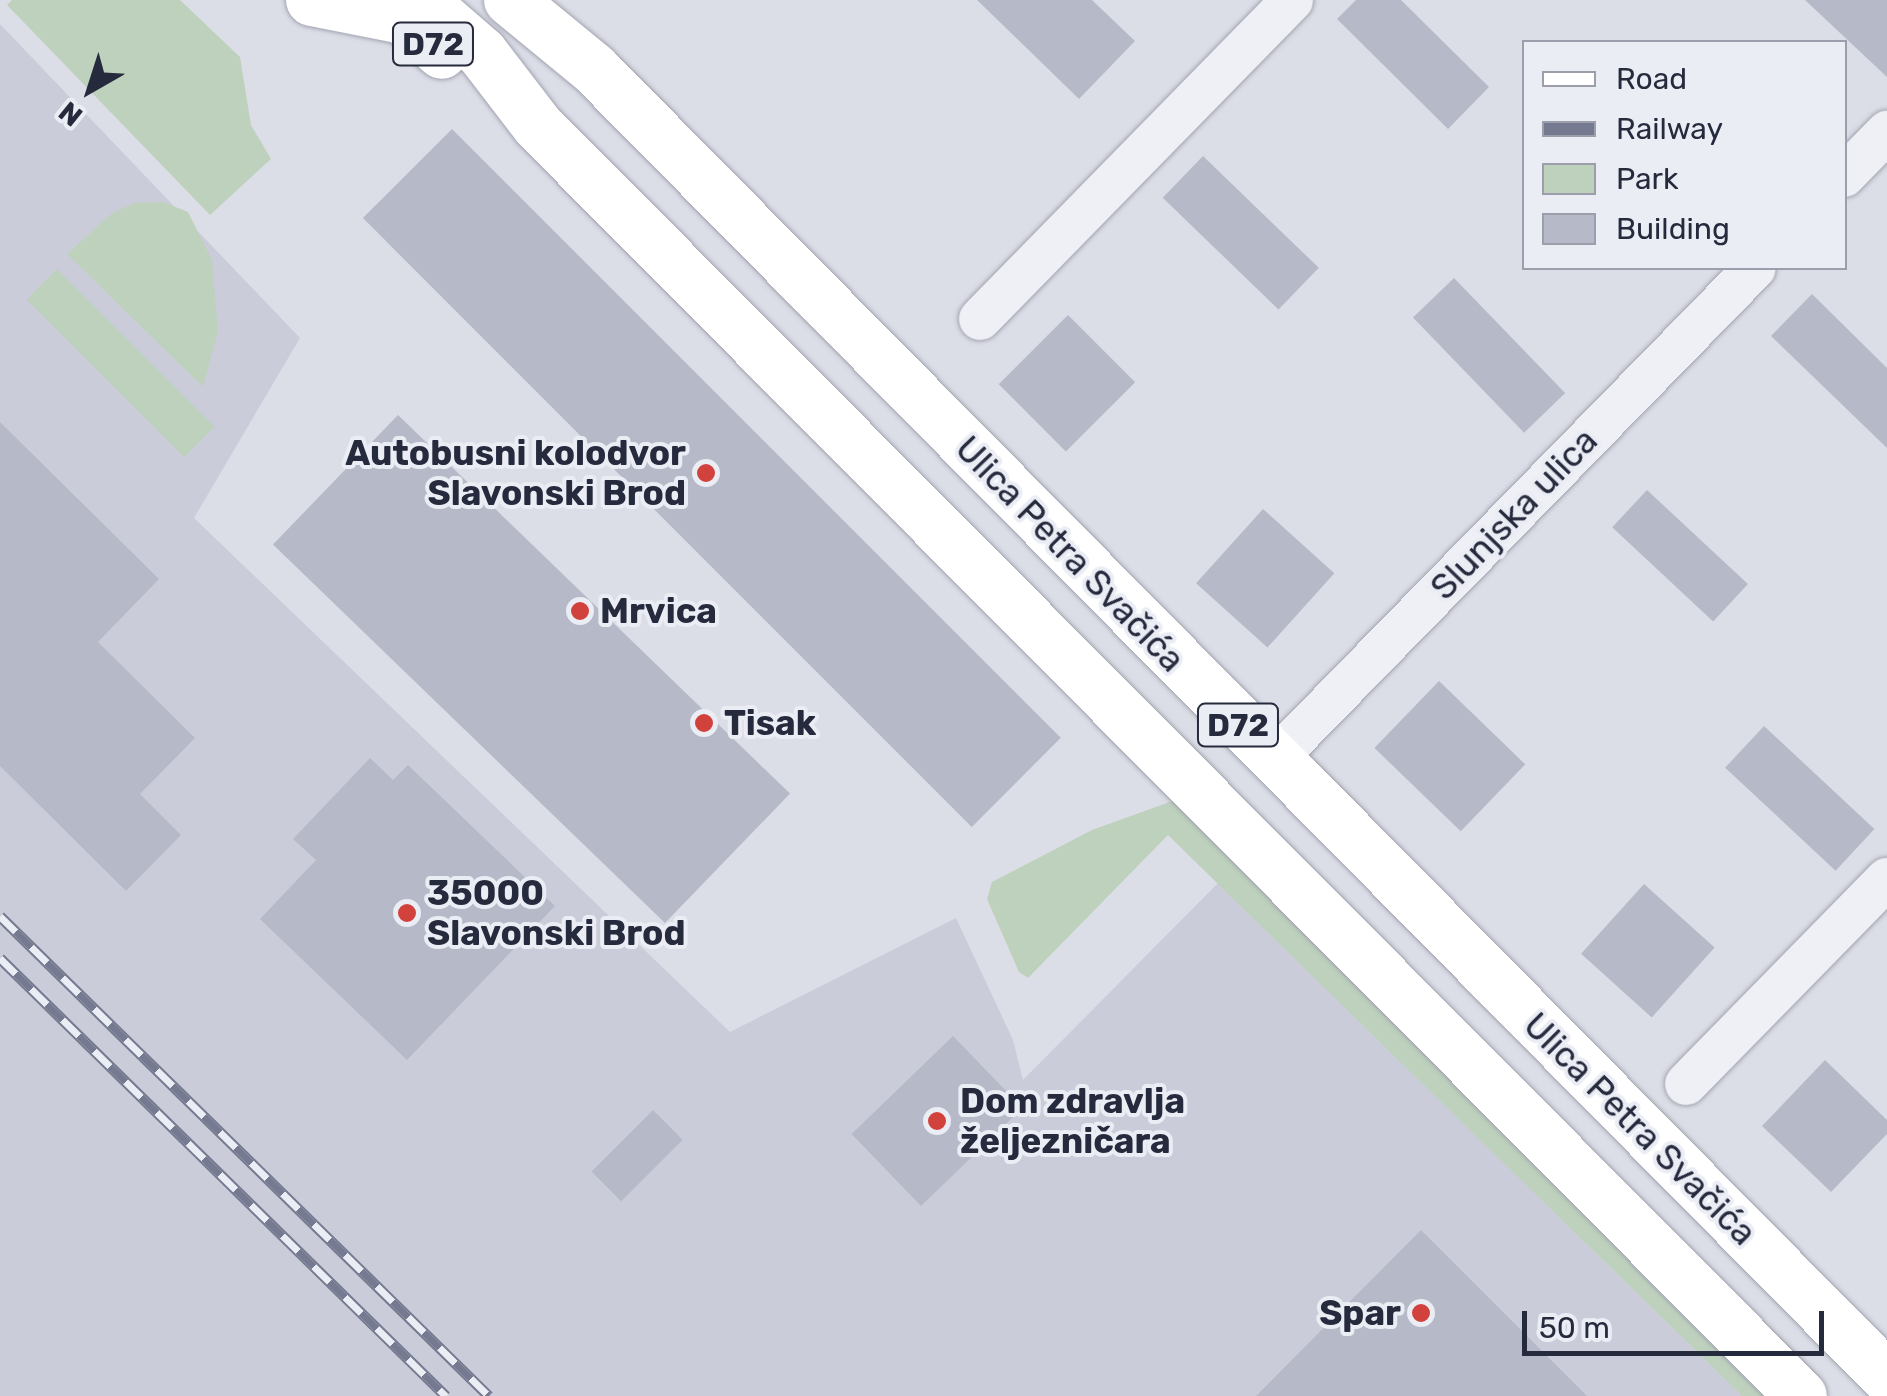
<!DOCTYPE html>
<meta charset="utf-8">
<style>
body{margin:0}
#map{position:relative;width:1887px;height:1396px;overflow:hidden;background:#dcdee7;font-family:Rubik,sans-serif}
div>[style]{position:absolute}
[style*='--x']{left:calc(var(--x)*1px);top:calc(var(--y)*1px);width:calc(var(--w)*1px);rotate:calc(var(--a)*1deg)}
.built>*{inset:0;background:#cacdd9}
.green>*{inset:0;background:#bed1bd;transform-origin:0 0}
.building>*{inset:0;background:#b6b9c7;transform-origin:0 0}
.roads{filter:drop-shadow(0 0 2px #a2a4b1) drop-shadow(0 0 2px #a2a4b1)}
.minor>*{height:42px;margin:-21px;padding:0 21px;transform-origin:21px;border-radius:21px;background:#eff0f5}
.major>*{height:52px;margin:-26px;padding:0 26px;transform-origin:26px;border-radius:26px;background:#fff}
.rail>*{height:11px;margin-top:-5.5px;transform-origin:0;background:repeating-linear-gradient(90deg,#ebedf5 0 22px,#757a91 0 44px);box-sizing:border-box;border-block:2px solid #757a91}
.dots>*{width:28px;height:28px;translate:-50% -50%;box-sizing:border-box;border:5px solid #ebedf5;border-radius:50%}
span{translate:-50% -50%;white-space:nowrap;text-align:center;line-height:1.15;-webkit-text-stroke:8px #ebedf5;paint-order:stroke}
.shield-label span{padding:2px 8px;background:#ebedf5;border:2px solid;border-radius:8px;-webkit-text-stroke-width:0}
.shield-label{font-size:32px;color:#262a3d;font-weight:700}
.poi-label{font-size:35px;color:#262a3d;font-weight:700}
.right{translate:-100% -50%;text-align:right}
.left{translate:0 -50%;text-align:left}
.street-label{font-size:35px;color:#262a3d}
.legend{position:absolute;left:1522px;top:40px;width:325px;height:230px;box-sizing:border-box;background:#ebedf5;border:2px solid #9c9fab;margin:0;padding:12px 18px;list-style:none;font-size:30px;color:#262a3d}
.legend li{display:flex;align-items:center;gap:20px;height:50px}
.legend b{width:50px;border:2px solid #9c9fab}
.north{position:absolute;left:40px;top:40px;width:100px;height:100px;-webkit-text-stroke:8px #ebedf5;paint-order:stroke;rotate:219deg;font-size:28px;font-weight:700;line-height:40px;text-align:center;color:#262a3d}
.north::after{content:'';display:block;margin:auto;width:35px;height:45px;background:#262a3d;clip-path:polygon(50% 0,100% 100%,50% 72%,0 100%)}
.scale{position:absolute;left:1522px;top:1311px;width:302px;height:45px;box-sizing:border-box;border:5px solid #262a3d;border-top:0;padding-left:12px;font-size:30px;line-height:35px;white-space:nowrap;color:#262a3d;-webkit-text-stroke:8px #ebedf5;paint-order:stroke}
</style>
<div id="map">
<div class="built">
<i style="clip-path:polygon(0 24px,300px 338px,194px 518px,730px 1032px,956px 918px,1013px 1040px,1023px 1080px,1218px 883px,1742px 1396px,0 1396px)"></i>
</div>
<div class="green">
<i style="clip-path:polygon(12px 0,180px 0,240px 57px,251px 125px,271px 159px,210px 215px,7px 5px)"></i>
<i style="clip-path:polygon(163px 202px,188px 212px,212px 260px,218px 332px,203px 387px,67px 254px,111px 214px,134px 203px)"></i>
<i style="left:57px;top:269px;width:223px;height:43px;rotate:45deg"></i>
<i style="clip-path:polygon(1178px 799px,1766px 1396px,1742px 1396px,1168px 835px,1028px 978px,1019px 972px,987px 899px,992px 882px,1092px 830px)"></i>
</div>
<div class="building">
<i style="clip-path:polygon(977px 0,1092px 0,1135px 41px,1079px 99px)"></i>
<i style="clip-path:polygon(1356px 0,1401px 0,1489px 87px,1448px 129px,1337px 19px)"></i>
<i style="clip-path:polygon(1805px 0,1887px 0,1887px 77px)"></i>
<i style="left:452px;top:129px;width:861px;height:126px;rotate:45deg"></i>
<i style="left:1203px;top:156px;width:161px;height:58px;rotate:44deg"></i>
<i style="left:1454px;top:278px;width:160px;height:57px;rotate:46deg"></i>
<i style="clip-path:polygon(1812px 294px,1887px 368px,1887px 448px,1771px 336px)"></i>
<i style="left:1068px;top:315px;width:95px;height:98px;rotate:45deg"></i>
<i style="left:398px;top:415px;width:545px;height:180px;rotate:44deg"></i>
<i style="clip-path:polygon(0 422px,159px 579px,98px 642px,195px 738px,140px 794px,181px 835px,126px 891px,0 766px)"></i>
<i style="left:1647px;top:490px;width:138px;height:51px;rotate:43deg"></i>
<i style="left:1263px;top:509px;width:96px;height:100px;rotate:42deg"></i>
<i style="left:1439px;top:681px;width:120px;height:93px;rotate:44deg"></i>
<i style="left:1764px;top:726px;width:151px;height:57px;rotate:43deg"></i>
<i style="clip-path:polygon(370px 758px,393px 780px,408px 765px,555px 906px,407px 1060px,260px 919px,316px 860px,293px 839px)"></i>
<i style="left:1644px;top:884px;width:95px;height:94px;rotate:42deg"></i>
<i style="left:953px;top:1036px;width:100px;height:141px;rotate:46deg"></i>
<i style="clip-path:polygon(1825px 1060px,1887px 1120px,1887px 1134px,1831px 1192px,1762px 1126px)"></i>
<i style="left:653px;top:1110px;width:42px;height:87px;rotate:45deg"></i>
<i style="clip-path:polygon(1421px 1230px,1587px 1396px,1256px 1396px)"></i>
</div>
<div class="roads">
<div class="minor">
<i style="--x:1844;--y:176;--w:62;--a:-45.7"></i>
<i style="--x:980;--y:319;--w:446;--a:-45.6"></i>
<i style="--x:1273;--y:761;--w:689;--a:-45.65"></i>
<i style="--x:1686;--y:1084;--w:287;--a:-45.6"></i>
</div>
<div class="major">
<i style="--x:312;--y:0;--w:93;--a:11.2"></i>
<i style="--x:403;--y:18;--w:52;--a:41.9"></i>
<i style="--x:421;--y:0;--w:81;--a:41"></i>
<i style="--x:482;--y:53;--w:92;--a:52.5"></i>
<i style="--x:538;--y:126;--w:1791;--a:45.16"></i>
<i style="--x:510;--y:0;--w:109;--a:39.4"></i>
<i style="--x:594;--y:69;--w:1839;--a:45.33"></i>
</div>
</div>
<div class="rail">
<i style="--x:0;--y:916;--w:685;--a:44.47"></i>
<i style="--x:0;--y:958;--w:625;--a:44.48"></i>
</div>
<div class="dots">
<i style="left:706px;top:473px;background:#d1423c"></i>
<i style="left:580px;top:611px;background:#d1423c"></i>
<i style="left:704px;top:723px;background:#d1423c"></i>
<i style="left:407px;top:913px;background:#d1423c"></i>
<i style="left:937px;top:1121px;background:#d1423c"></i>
<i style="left:1421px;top:1313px;background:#d1423c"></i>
</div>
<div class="shield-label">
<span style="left:433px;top:44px">D72</span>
<span style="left:1238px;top:725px">D72</span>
</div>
<div class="poi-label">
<span class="right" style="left:686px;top:473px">Autobusni kolodvor<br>Slavonski Brod</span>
<span class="left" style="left:600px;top:611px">Mrvica</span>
<span class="left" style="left:724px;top:723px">Tisak</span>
<span class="left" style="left:427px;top:913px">35000<br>Slavonski Brod</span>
<span class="left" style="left:960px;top:1121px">Dom zdravlja<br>željezničara</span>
<span class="right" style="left:1401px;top:1313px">Spar</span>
</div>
<div class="street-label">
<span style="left:1514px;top:514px;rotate:-46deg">Slunjska ulica</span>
<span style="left:1070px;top:554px;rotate:46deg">Ulica Petra Svačića</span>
<span style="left:1640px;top:1129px;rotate:45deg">Ulica Petra Svačića</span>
</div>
<ul class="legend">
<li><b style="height:12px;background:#fff"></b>Road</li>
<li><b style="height:12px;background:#757a91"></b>Railway</li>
<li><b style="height:28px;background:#bed1bd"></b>Park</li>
<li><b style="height:28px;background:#b6b9c7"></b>Building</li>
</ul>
<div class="north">N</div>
<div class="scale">50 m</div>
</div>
